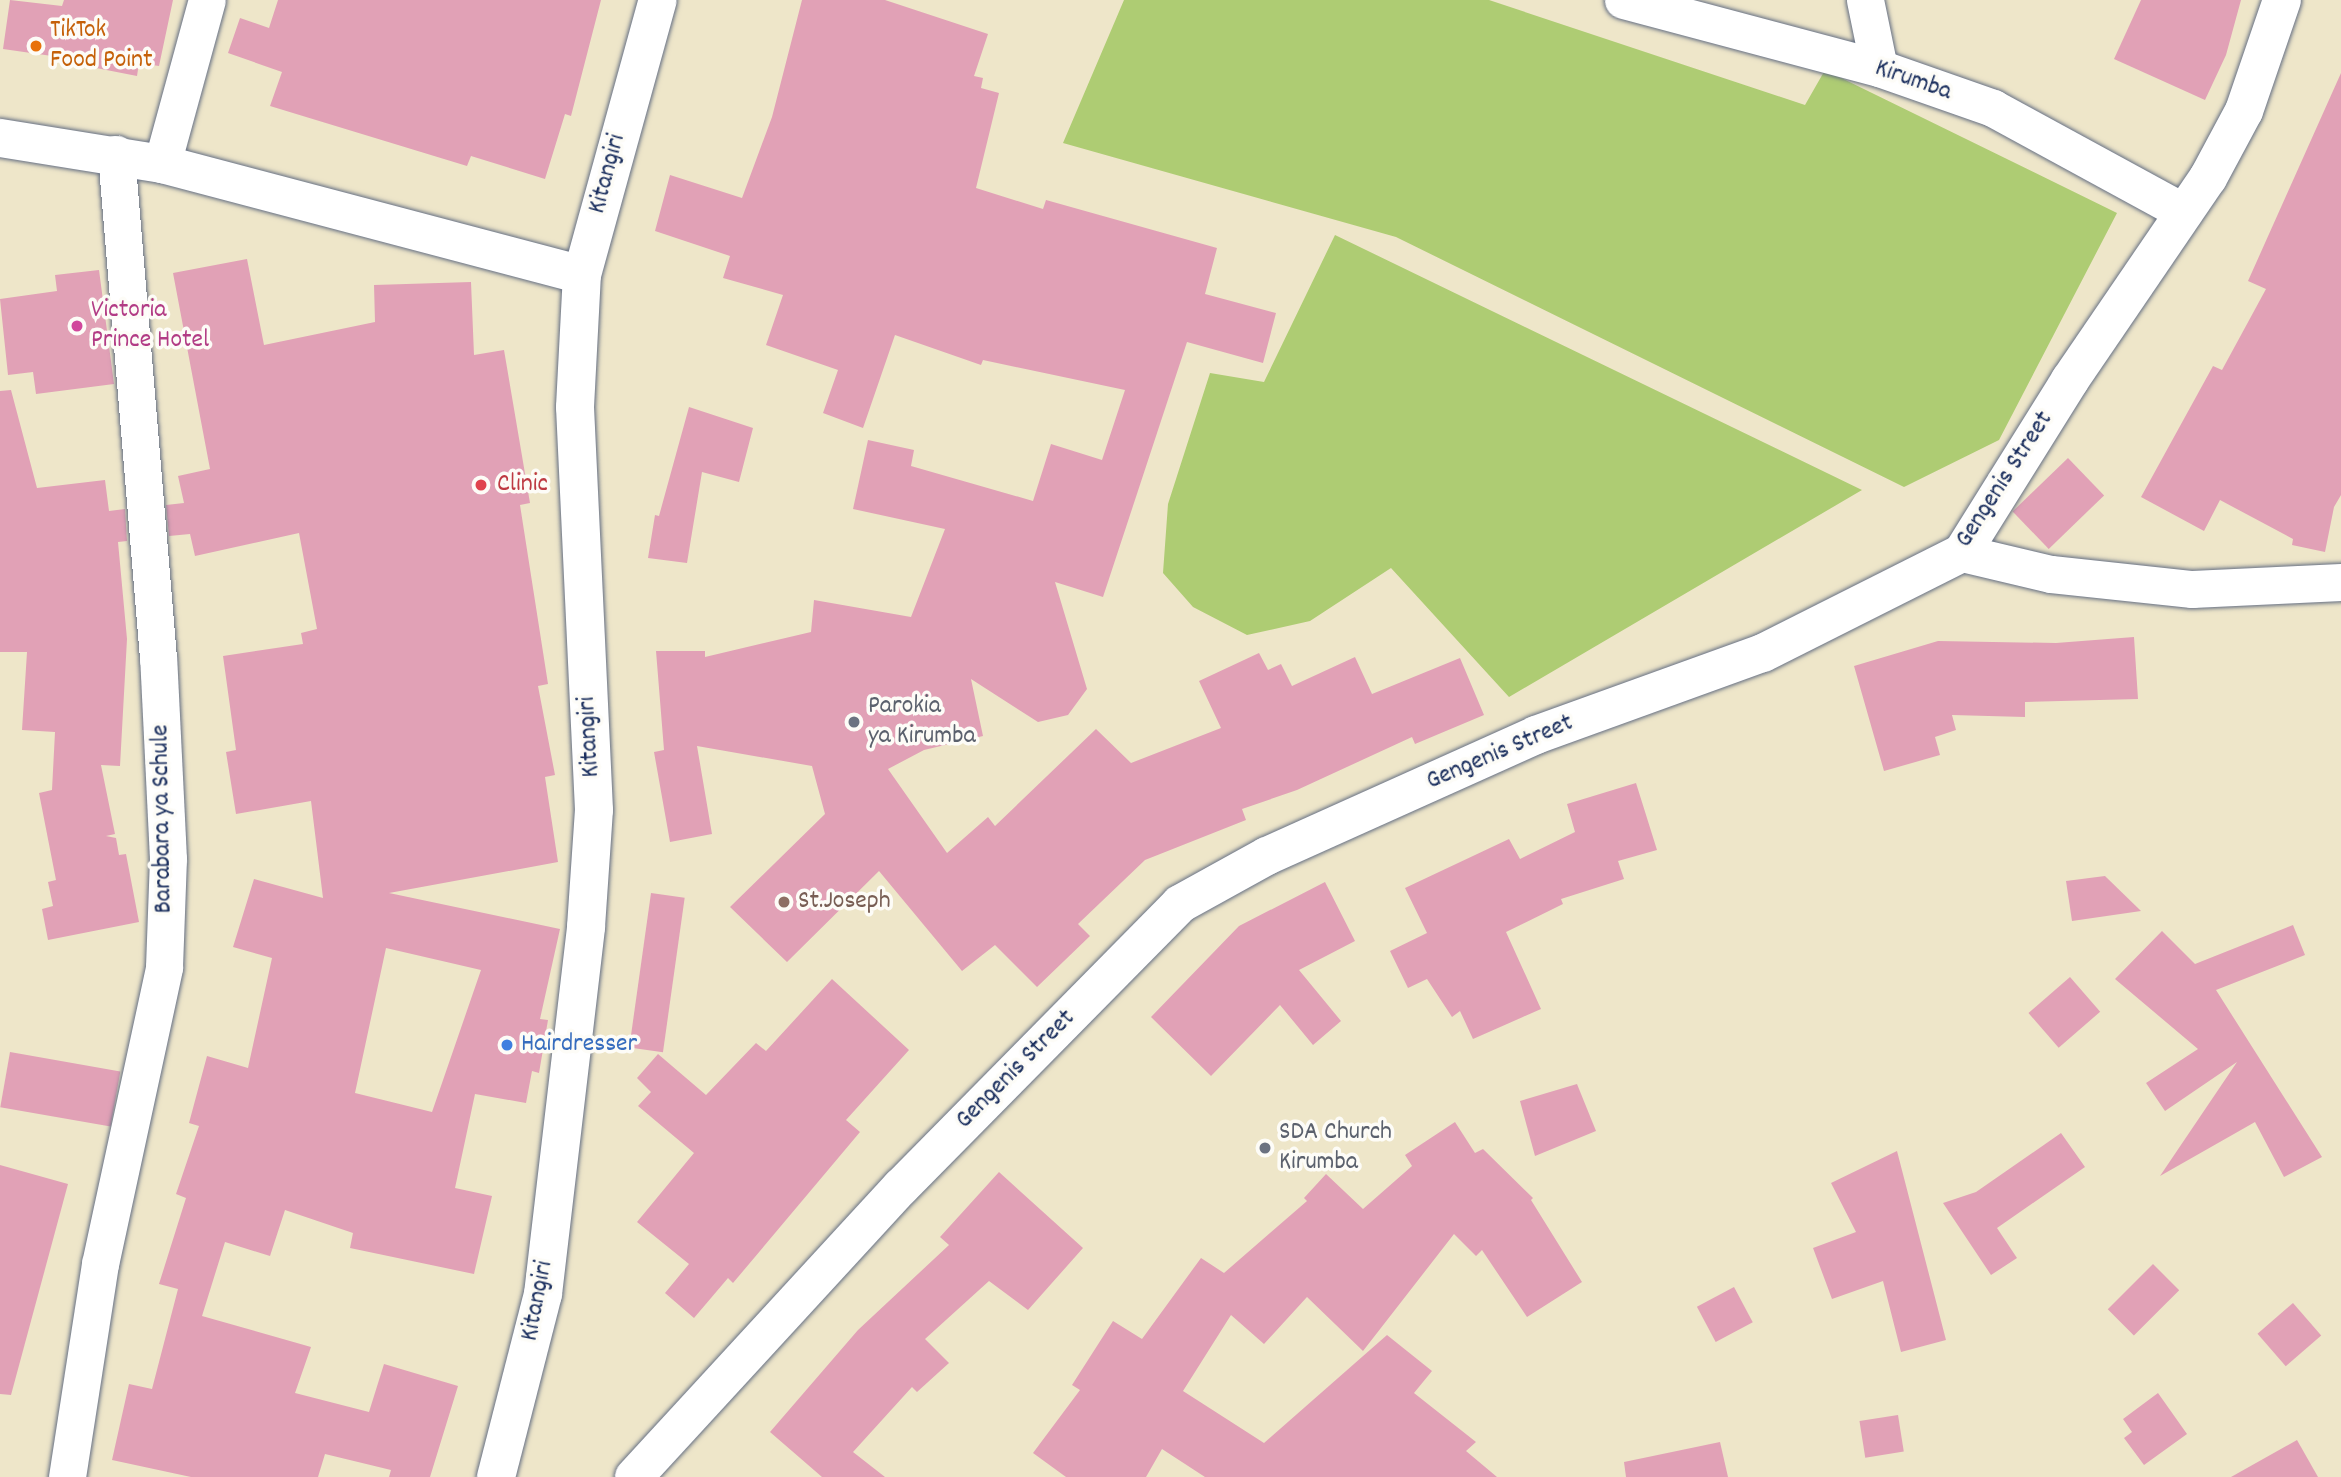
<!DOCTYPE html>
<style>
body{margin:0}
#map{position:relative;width:2341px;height:1477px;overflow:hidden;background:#eee6c9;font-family:Dekko,sans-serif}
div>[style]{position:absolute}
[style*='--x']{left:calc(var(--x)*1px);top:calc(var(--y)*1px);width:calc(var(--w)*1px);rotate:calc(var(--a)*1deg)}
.green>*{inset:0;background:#aecc73}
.building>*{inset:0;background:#e1a1b6;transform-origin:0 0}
.roads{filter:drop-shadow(0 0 2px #656f83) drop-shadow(0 0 2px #656f83)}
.street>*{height:37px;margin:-18.5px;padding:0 18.5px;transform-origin:18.5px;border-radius:18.5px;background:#fff}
.secondary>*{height:38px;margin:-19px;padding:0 19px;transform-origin:19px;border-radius:19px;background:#fff}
.dots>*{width:19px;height:19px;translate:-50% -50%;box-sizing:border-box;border:4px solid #fdfcf7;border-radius:50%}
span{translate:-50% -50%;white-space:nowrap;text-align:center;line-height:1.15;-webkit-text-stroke:7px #fdfcf7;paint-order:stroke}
.food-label{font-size:26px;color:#c56008}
.left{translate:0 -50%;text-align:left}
.street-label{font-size:26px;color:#1b2f5e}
.hotel-label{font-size:26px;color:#b23c85}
.health-label{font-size:26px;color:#be3a42}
.worship-label{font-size:26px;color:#5b616d}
.education-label{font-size:26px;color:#785e54}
.shop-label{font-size:26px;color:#366cbe}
</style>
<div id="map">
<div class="green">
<i style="clip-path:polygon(1124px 0,1489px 0,1805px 105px,1825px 70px,2117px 213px,1999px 440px,1904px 487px,1396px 237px,1063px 143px)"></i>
<i style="clip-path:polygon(1335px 235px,1862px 490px,1509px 697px,1391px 568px,1310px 621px,1247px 635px,1193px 607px,1163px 573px,1168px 504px,1210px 373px,1264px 382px)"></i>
</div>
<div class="building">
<i style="clip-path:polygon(10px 0,62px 6px,64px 0,173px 0,159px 66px,139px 63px,137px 76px,86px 66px,87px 61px,3px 49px)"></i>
<i style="clip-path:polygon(278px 0,601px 0,571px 116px,565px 114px,545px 179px,471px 156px,467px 166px,270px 106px,282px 72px,228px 53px,240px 18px,269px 28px)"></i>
<i style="clip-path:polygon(802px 0,885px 0,988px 34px,974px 76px,983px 78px,981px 88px,999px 93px,976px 188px,1043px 209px,1046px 200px,1217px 248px,1205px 294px,1276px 313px,1263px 363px,1187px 342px,1103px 597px,1055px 582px,1087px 689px,1068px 715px,1038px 722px,971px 679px,983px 736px,924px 750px,888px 769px,947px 853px,988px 817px,995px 826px,1096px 729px,1131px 763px,1221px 728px,1199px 681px,1259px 653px,1268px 670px,1281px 664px,1292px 686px,1355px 657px,1372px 694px,1460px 658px,1484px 715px,1415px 744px,1412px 737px,1297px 790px,1242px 809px,1246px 820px,1145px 860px,1078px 924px,1090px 936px,1037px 987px,995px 945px,962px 971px,879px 871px,787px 962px,730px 907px,825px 814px,812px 766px,697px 746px,712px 834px,670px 842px,654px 752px,664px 750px,656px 651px,705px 651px,705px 657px,811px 632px,814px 600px,911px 617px,945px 529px,853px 509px,868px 440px,914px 450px,911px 466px,1033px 501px,1051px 444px,1102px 460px,1125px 390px,983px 360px,981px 365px,895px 335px,863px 428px,823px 413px,838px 370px,766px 345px,783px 295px,723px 278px,730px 256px,655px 231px,670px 175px,742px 198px,772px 117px)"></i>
<i style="clip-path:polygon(2141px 0,2241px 0,2226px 55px,2205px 100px,2114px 59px)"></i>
<i style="clip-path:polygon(2341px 73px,2341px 495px,2334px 507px,2325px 552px,2292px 545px,2293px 539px,2220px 500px,2204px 531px,2141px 497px,2213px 366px,2222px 370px,2266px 289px,2248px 281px)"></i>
<i style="clip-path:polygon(evenodd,247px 259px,264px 345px,375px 322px,374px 285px,471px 282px,474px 355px,504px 350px,530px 503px,520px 505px,548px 684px,538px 686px,555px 775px,545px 777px,558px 862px,389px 893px,560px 929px,540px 1019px,548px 1020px,539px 1073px,532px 1071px,526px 1103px,475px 1094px,455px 1188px,492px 1196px,474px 1274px,350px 1248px,353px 1233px,285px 1210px,270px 1256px,225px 1242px,202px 1316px,311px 1347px,295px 1393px,369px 1412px,384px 1364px,458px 1386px,430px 1477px,389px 1477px,391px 1470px,325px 1454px,318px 1477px,191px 1477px,112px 1460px,129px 1384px,152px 1389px,178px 1289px,159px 1284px,186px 1198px,176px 1194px,199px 1126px,189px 1123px,207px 1056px,248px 1068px,272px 958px,233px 947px,254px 879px,323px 898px,311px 801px,236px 814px,226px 752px,236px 750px,223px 656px,303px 644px,301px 633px,317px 629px,299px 533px,195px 556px,190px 534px,169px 536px,166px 505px,184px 503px,178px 476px,210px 469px,173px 273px,247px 259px,386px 948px,481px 970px,432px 1112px,355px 1093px,386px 948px)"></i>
<i style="clip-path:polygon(99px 270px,114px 384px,36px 394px,33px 372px,8px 375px,0 299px,57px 291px,55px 275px)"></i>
<i style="clip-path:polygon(11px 390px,37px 488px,105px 480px,109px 511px,125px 509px,127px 541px,118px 542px,127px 639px,120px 766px,101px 765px,115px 834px,106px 836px,116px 838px,119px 855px,126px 854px,139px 922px,48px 940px,42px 909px,53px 906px,48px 882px,56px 880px,39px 793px,52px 790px,55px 732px,22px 730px,27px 652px,0 652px,0 391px)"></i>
<i style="clip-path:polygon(689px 407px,753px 428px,739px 482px,702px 472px,687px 563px,648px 558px,655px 515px,659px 516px)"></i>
<i style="left:2068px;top:458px;width:52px;height:77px;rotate:46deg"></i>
<i style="clip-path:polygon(2134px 637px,2138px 699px,2025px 702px,2025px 717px,1952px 715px,1956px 730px,1935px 737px,1940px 755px,1884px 771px,1854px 666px,1938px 641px,2056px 643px)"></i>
<i style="clip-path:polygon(1636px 783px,1657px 850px,1618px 861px,1624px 879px,1561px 899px,1563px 904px,1506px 932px,1541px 1009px,1473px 1039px,1460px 1011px,1452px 1017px,1427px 979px,1408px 988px,1390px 951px,1427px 933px,1405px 888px,1509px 839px,1520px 859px,1575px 832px,1567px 804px)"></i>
<i style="clip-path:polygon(2105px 876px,2141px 911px,2072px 921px,2066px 881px)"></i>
<i style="clip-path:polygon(1325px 882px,1355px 941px,1299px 970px,1341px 1021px,1313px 1045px,1280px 1005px,1211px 1076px,1151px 1017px,1239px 926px)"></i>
<i style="left:651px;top:893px;width:34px;height:156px;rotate:8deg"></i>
<i style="clip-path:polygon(2293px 925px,2305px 955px,2216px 990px,2322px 1157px,2284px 1177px,2255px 1122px,2160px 1176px,2237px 1062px,2165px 1111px,2146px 1083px,2198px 1049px,2115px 979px,2162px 931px,2195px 964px)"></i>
<i style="left:2070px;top:977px;width:46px;height:55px;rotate:49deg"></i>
<i style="clip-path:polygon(832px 979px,909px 1050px,846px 1120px,860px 1132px,733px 1283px,728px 1278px,694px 1318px,665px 1293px,689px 1264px,637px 1222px,694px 1153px,638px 1106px,651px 1092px,637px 1078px,658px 1054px,706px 1095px,756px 1043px,766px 1051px)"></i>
<i style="left:10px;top:1052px;width:112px;height:56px;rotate:10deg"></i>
<i style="clip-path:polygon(1577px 1084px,1596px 1131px,1535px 1156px,1520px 1101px)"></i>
<i style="clip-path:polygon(1455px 1122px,1475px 1153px,1483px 1149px,1533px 1198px,1531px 1200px,1582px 1282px,1527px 1317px,1482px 1250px,1476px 1256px,1454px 1234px,1363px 1351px,1307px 1297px,1264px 1344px,1231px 1315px,1183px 1391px,1264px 1443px,1387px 1335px,1432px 1371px,1414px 1393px,1476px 1442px,1466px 1451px,1497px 1477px,1205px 1477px,1162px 1449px,1146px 1477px,1066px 1477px,1033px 1453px,1080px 1390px,1072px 1385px,1113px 1321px,1142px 1339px,1201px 1258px,1224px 1273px,1307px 1201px,1304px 1198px,1326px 1174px,1363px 1209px,1412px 1166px,1405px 1155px)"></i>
<i style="clip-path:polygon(2061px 1133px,2085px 1167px,1997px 1228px,2017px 1258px,1991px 1275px,1943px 1203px,1976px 1192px)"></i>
<i style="clip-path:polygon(1897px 1151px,1946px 1340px,1901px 1352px,1883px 1281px,1832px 1299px,1813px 1248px,1856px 1232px,1831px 1183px)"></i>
<i style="clip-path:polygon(0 1165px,68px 1184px,11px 1395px,0 1394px)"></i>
<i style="clip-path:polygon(999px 1172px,1083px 1248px,1028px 1310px,989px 1281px,925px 1339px,949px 1363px,917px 1392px,912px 1387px,853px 1452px,885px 1477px,822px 1477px,770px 1432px,858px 1330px,949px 1245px,940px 1237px)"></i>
<i style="left:2153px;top:1264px;width:37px;height:64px;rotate:45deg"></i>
<i style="left:1734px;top:1287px;width:40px;height:42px;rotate:62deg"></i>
<i style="left:2293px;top:1303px;width:43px;height:47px;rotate:49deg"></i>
<i style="clip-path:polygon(2158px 1393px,2187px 1434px,2144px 1465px,2124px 1438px,2132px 1432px,2123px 1419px)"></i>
<i style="left:1898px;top:1415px;width:37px;height:39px;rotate:81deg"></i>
<i style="clip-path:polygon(2297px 1440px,2318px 1477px,2231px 1477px)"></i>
<i style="clip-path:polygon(1720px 1442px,1728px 1477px,1626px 1477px,1624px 1462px)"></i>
</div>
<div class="roads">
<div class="street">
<i style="--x:1623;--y:0;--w:265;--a:14.9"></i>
<i style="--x:1879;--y:68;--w:121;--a:19.3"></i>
<i style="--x:1993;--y:108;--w:217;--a:28.6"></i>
<i style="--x:1865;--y:0;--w:69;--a:78.4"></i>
<i style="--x:162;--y:164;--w:170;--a:-74.7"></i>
<i style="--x:1962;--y:553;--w:91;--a:13.3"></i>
<i style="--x:2051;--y:574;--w:142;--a:6.1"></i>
<i style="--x:2192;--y:589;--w:149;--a:-2.7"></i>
<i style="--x:67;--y:1477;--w:216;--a:-81.2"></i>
<i style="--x:100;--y:1264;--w:304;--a:-77.8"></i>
<i style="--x:164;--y:967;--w:108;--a:-87.9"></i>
<i style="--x:168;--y:859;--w:201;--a:-92.8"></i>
<i style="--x:158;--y:658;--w:506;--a:-94.76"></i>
</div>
<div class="secondary">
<i style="--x:0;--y:138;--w:164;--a:9.1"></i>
<i style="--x:162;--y:164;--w:434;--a:14.8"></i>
<i style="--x:496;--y:1477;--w:189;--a:-75.6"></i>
<i style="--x:543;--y:1294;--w:370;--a:-83.3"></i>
<i style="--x:586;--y:927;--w:117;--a:-86.1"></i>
<i style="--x:594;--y:810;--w:403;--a:-92.7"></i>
<i style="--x:575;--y:407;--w:132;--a:-87"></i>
<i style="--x:582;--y:275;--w:285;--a:-74.6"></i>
<i style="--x:634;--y:1477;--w:394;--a:-47.4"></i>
<i style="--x:901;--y:1187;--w:397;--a:-45.4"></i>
<i style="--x:1180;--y:904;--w:99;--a:-28.9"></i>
<i style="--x:1267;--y:856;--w:295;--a:-24.2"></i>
<i style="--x:1536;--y:735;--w:241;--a:-19.9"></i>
<i style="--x:1763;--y:653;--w:223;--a:-26.7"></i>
<i style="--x:1962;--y:553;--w:204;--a:-58"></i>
<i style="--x:2070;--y:380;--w:245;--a:-55.7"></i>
<i style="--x:2208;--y:178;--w:76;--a:-61.8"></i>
<i style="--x:2244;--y:111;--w:117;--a:-71.1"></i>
</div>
</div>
<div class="dots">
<i style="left:36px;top:46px;background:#e8710a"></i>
<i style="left:77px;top:326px;background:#d1479c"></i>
<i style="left:481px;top:485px;background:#e0444e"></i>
<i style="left:854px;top:722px;background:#6b7280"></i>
<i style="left:784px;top:902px;background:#8d6e63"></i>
<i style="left:507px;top:1045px;background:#3f7fe0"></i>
<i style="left:1265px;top:1148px;background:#6b7280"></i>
</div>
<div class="food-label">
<span class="left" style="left:50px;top:46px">TikTok<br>Food Point</span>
</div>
<div class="street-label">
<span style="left:1913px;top:81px;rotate:19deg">Kirumba</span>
<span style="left:608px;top:174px;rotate:-75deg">Kitangiri</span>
<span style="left:2005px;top:480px;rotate:-57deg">Gengenis Street</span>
<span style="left:590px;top:737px;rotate:-93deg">Kitangiri</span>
<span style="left:1500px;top:753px;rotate:-23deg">Gengenis Street</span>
<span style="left:163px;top:819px;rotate:-91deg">Barabara ya Schule</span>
<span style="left:1016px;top:1070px;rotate:-45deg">Gengenis Street</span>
<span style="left:538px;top:1301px;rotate:-79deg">Kitangiri</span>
</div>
<div class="hotel-label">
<span class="left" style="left:91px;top:326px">Victoria<br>Prince Hotel</span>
</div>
<div class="health-label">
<span class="left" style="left:497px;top:485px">Clinic</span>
</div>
<div class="worship-label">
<span class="left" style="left:868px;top:722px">Parokia<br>ya Kirumba</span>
<span class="left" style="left:1279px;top:1148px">SDA Church<br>Kirumba</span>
</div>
<div class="education-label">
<span class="left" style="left:798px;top:902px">St.Joseph</span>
</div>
<div class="shop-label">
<span class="left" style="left:521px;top:1045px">Hairdresser</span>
</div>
</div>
